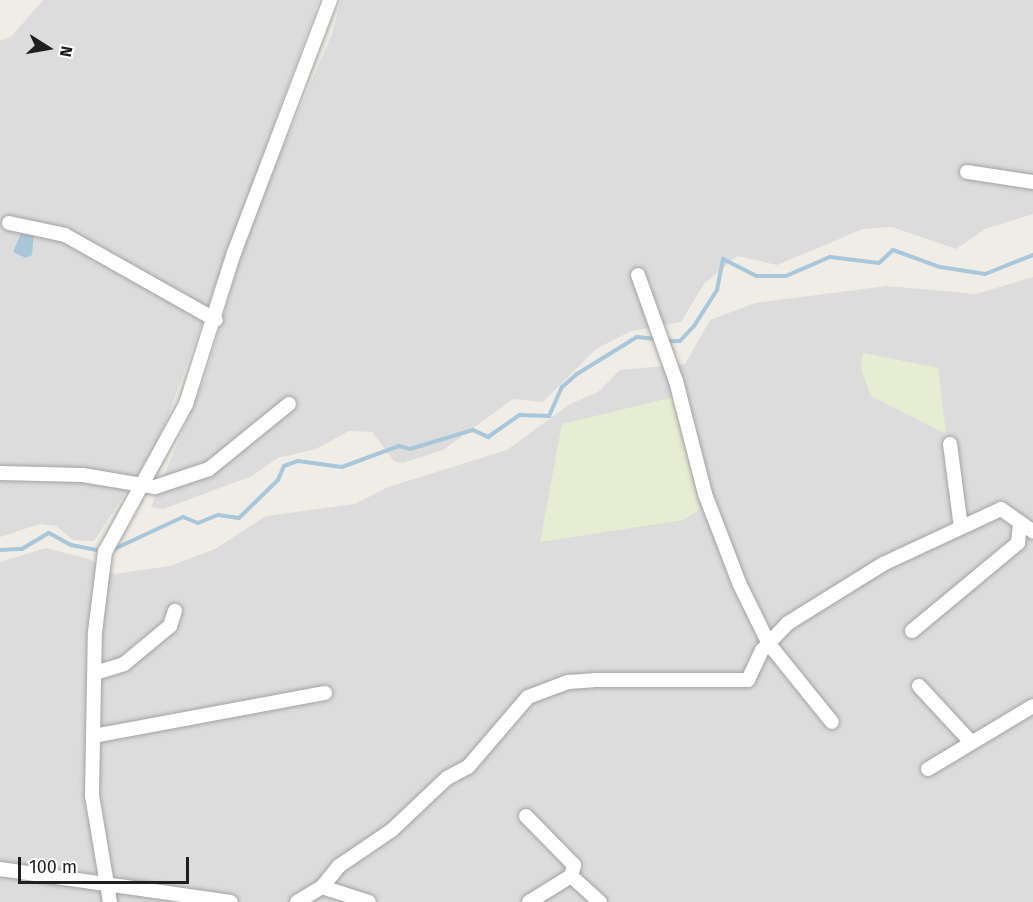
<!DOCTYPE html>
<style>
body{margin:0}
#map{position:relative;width:1033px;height:902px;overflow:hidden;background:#efede5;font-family:"Fira Sans",sans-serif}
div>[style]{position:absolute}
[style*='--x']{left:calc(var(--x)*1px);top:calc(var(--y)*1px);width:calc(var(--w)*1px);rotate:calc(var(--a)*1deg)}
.residential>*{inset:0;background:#dddcdc}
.farmland>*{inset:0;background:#e7edd2}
.water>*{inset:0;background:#a8c7db}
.stream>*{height:4px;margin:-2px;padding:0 2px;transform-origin:2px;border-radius:2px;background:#a8c7db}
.roads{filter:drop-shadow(0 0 2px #a3a3a3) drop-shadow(0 0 2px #a3a3a3)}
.minor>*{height:14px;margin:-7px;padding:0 7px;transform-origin:7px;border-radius:7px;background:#fff}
span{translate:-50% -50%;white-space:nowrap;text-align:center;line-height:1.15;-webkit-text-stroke:5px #fff;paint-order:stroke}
.north{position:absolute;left:18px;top:18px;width:60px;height:60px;-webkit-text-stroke:4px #fff;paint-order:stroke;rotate:101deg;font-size:16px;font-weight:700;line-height:24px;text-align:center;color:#1f1f1f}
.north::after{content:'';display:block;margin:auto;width:21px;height:27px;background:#1f1f1f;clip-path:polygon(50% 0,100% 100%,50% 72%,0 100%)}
.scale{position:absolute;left:18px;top:857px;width:171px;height:27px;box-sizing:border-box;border:3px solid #1f1f1f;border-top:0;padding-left:8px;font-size:18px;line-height:21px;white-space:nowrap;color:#1f1f1f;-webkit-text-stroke:4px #fff;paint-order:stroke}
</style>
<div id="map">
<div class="residential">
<i style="clip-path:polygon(43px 0,319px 0,168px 416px,152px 452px,94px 541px,73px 540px,56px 526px,39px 524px,0 537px,0 41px,12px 36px)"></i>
<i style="clip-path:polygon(341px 0,1033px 0,1033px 214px,985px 229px,956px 249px,892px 227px,863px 229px,777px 265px,737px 256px,704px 284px,681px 322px,631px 331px,596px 349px,543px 402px,513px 399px,443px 450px,403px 463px,394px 461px,372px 432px,349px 431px,316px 449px,278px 458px,252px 476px,163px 509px,151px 507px,206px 375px,250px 224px,332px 34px)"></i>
<i style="clip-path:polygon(1033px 277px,1033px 902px,0 902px,0 562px,46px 548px,89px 559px,114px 574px,170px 566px,215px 549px,266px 516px,355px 504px,388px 487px,507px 450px,570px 404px,598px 392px,620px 370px,685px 364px,710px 320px,755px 303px,887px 286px,976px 294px)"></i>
</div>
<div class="farmland">
<i style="clip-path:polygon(863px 353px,938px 368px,946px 434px,871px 396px,861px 369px)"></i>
<i style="clip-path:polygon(674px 397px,700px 509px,683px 520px,540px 542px,562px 424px)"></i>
</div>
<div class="water">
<i style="clip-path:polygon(22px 231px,34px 232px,32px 255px,26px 258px,13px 252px)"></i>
</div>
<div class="stream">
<i style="--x:664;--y:341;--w:16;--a:0"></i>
<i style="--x:680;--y:341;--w:21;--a:-47"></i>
<i style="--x:694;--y:326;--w:43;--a:-57.4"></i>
<i style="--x:717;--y:290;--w:32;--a:-79"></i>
<i style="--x:723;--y:259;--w:38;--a:27"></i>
<i style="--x:757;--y:276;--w:29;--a:0"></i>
<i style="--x:786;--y:276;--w:48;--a:-23.4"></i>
<i style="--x:830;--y:257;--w:49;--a:7"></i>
<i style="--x:879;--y:263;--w:19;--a:-43"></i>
<i style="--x:893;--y:250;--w:50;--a:19.9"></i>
<i style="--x:940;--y:267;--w:46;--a:8.8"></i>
<i style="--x:985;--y:274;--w:52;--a:-21.6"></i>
<i style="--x:0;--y:550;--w:22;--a:-3"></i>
<i style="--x:22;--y:549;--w:31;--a:-31"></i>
<i style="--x:49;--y:533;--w:25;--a:29"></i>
<i style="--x:71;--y:545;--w:32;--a:11"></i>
<i style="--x:110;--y:551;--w:81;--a:-25"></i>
<i style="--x:183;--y:517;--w:16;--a:22"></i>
<i style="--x:198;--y:523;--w:22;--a:-22"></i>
<i style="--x:218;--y:515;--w:21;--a:8"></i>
<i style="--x:239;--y:518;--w:54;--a:-44.3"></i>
<i style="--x:278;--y:480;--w:15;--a:-67"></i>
<i style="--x:284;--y:466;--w:15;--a:-20"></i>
<i style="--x:298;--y:461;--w:44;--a:7.8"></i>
<i style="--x:342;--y:467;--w:61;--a:-20.2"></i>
<i style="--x:399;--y:446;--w:11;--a:15"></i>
<i style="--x:410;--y:449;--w:66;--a:-16.8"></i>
<i style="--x:473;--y:430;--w:17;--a:25"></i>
<i style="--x:488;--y:437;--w:39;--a:-35"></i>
<i style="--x:520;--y:415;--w:29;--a:2"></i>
<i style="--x:549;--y:416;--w:32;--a:-66"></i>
<i style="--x:562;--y:387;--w:20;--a:-41"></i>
<i style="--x:577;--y:374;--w:70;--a:-31.7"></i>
<i style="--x:637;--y:337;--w:19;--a:6"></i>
</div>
<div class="roads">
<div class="minor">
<i style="--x:967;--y:172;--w:67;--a:8.6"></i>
<i style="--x:9;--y:223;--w:57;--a:12.1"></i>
<i style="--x:65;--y:235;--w:173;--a:29.4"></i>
<i style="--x:638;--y:275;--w:113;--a:70.3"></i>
<i style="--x:676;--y:381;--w:117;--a:75.6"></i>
<i style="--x:705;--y:494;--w:97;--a:69"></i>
<i style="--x:740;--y:585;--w:66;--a:63.8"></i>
<i style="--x:769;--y:644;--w:100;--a:51.1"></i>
<i style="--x:950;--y:444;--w:84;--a:82.5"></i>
<i style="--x:0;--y:473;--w:83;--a:1.4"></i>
<i style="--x:83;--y:475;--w:73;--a:9.5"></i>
<i style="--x:155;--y:487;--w:57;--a:-18.4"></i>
<i style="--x:209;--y:469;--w:103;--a:-39.1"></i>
<i style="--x:912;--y:631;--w:138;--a:-39.7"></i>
<i style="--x:1018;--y:543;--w:19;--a:-84"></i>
<i style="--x:95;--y:673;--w:30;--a:-17"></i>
<i style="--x:124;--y:664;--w:60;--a:-39.6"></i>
<i style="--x:170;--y:626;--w:16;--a:-72"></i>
<i style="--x:919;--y:686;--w:74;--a:47.2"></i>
<i style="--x:93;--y:736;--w:236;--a:-10.5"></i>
<i style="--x:928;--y:769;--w:122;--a:-31"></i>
<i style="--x:526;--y:816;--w:69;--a:45.6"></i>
<i style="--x:574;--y:865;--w:11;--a:105"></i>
<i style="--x:0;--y:869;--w:233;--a:8.1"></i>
<i style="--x:571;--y:876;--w:39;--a:42"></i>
<i style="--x:322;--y:887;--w:27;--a:-51"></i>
<i style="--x:339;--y:866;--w:64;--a:-34.2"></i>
<i style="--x:392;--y:830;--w:76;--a:-43.4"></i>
<i style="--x:447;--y:778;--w:24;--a:-28"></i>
<i style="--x:468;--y:767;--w:92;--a:-49.4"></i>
<i style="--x:528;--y:697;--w:43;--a:-20.6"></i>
<i style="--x:568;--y:682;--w:26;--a:-4"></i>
<i style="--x:594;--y:680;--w:154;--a:0"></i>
<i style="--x:748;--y:680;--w:33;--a:-65"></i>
<i style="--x:762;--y:650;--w:37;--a:-46"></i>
<i style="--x:788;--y:623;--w:112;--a:-31.8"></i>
<i style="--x:883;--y:564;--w:130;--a:-25"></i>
<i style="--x:1001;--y:509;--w:39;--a:35"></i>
<i style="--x:110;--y:902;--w:108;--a:-99.6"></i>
<i style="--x:92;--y:796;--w:164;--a:-89"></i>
<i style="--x:95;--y:632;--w:81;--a:-82.9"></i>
<i style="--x:105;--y:552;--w:169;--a:-61.3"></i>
<i style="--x:186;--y:404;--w:158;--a:-72.4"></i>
<i style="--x:234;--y:253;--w:271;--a:-69.2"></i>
<i style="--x:297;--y:902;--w:29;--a:-31"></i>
<i style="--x:322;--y:887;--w:49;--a:17.7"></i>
<i style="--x:529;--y:902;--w:49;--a:-31.8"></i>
</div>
</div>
<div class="north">N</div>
<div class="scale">100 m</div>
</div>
